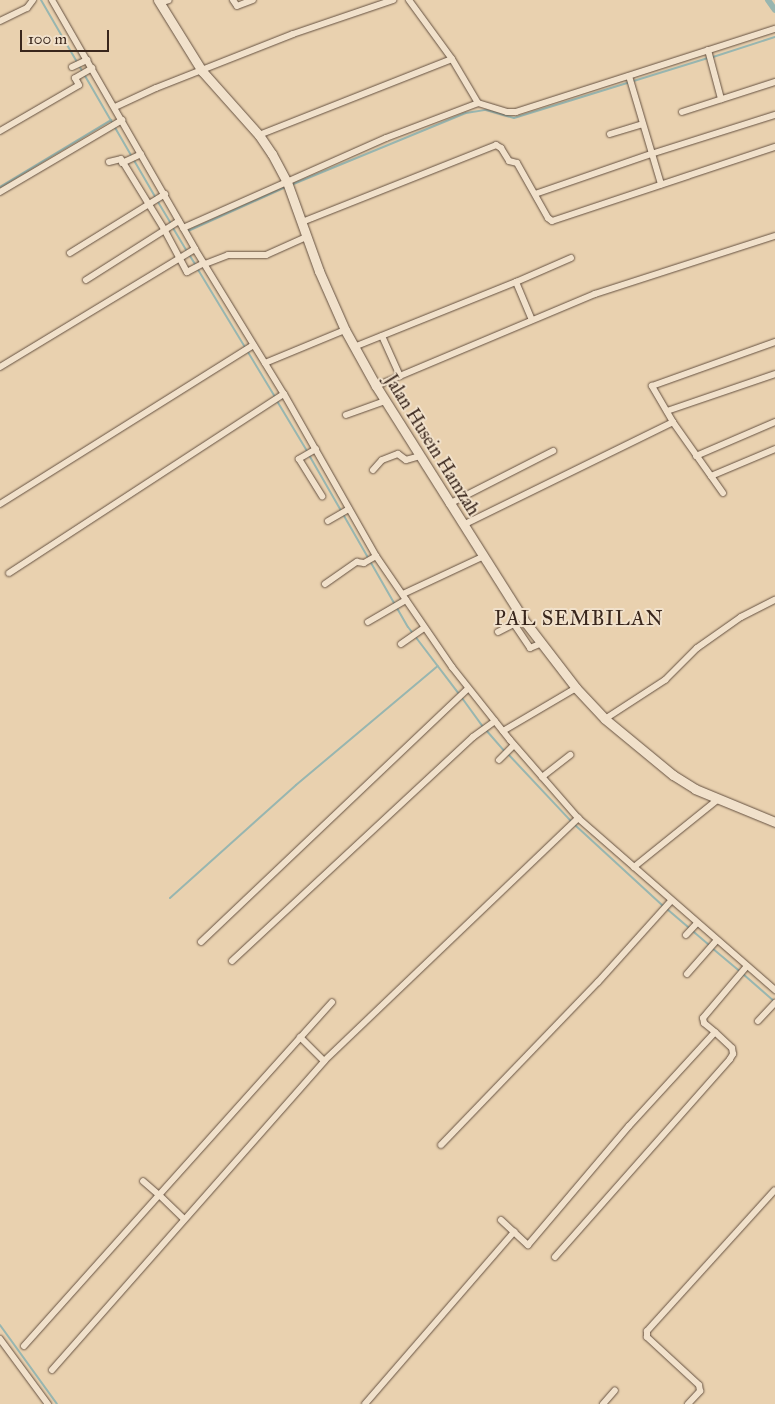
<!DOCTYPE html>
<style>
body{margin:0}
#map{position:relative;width:775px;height:1404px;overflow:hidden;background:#e9d1af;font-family:"IM FELL Great Primer",serif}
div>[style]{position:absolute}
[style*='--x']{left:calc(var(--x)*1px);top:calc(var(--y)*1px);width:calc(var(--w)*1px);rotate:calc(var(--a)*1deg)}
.stream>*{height:2px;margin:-1px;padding:0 1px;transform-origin:1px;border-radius:1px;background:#98b6b0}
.canal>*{height:6px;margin:-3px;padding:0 3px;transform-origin:3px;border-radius:3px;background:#98b6b0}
.roads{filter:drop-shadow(0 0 1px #655141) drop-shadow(0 0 1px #655141)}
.street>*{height:6px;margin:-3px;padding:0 3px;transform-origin:3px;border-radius:3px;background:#f1e1cb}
.secondary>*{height:9px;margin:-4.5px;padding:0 4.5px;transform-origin:4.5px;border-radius:4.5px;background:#f1e1cb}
span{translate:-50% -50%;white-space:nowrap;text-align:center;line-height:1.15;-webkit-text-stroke:4px #f1e1cb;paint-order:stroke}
.street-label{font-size:18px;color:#39261c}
.quarter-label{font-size:20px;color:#39261c;letter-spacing:1px}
.scale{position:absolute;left:20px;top:30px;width:89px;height:22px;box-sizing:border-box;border:2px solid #39261c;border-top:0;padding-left:6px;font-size:15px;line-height:18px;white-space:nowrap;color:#39261c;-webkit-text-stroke:4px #f1e1cb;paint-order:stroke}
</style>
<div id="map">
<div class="stream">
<i style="--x:41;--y:0;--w:229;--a:59.9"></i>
<i style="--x:713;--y:57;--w:65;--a:-17.9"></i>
<i style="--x:291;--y:185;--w:189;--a:-22.4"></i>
<i style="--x:466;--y:113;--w:20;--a:-9"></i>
<i style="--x:486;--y:110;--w:29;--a:16"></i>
<i style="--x:514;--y:118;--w:203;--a:-17.2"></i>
<i style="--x:0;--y:187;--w:130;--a:-31.1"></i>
<i style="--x:158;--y:202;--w:26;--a:59"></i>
<i style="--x:173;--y:228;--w:27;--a:59"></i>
<i style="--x:188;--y:231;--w:107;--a:-24.2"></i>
<i style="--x:190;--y:256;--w:9;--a:58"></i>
<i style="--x:197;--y:268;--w:151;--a:58.8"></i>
<i style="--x:277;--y:401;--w:58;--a:59"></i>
<i style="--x:309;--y:455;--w:198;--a:60.1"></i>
<i style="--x:408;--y:627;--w:84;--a:52.7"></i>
<i style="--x:462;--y:698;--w:36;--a:54"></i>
<i style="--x:486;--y:730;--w:28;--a:49"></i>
<i style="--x:508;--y:754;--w:92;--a:46.8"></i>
<i style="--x:575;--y:825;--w:120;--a:42.6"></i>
<i style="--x:170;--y:898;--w:169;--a:-41.9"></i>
<i style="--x:296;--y:785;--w:185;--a:-40"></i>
<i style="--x:667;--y:909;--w:55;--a:40.6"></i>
<i style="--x:712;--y:948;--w:35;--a:40"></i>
<i style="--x:743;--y:974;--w:43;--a:41.2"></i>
<i style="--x:0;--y:1325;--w:97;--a:54.2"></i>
</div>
<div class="canal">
<i style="--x:768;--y:0;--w:12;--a:55"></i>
</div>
<div class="roads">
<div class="street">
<i style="--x:52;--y:0;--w:287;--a:60.1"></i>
<i style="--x:195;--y:249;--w:170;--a:58.5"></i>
<i style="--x:284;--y:394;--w:186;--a:60.4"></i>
<i style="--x:376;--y:556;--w:135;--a:55.6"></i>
<i style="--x:452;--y:667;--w:93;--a:51.5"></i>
<i style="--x:510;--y:740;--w:103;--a:48.9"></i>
<i style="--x:578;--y:818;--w:262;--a:41.1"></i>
<i style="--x:233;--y:0;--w:7;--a:56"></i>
<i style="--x:237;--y:6;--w:17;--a:-21"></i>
<i style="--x:160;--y:3;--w:9;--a:-18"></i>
<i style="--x:0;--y:21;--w:30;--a:-26"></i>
<i style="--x:27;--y:8;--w:10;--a:-53"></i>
<i style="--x:708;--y:50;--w:51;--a:75.1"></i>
<i style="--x:452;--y:59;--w:51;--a:59.4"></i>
<i style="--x:72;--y:67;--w:17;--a:-25"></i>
<i style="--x:629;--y:76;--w:113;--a:73.5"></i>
<i style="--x:115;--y:107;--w:45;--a:-24.9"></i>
<i style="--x:156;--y:88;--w:147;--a:-21.5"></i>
<i style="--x:293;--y:34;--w:106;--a:-18.8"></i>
<i style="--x:682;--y:112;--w:98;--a:-17.9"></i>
<i style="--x:0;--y:131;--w:91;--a:-30.2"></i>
<i style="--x:79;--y:85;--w:8;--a:-120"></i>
<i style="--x:75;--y:78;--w:20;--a:-30"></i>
<i style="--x:610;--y:134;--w:34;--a:-17"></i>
<i style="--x:259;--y:135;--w:207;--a:-21.5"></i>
<i style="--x:452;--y:59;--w:73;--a:-126.1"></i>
<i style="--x:109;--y:162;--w:12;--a:-14"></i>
<i style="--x:121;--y:159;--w:82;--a:58.4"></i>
<i style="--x:164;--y:229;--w:49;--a:61.9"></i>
<i style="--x:187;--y:272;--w:19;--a:-28"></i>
<i style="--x:122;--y:163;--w:21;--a:-25"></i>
<i style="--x:0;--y:192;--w:142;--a:-30.5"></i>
<i style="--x:535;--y:194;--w:123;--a:-19"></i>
<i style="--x:651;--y:154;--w:130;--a:-17.5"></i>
<i style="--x:302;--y:222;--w:209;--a:-21.6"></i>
<i style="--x:496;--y:145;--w:6;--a:31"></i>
<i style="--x:501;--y:148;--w:15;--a:58"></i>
<i style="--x:509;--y:161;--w:8;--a:14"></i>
<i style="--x:517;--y:163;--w:63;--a:60.6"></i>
<i style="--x:548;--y:218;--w:5;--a:37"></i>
<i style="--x:552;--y:221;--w:235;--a:-18.4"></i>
<i style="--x:183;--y:228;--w:222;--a:-23.9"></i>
<i style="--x:386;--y:138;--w:98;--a:-20.8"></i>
<i style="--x:478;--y:103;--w:30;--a:17"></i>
<i style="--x:507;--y:112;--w:9;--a:0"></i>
<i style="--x:516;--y:112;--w:272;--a:-17.8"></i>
<i style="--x:70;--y:253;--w:112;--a:-31.8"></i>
<i style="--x:205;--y:264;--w:25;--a:-21"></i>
<i style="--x:228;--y:255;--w:38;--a:0"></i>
<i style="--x:266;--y:255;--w:44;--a:-24.2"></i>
<i style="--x:86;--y:280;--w:110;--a:-32.4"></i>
<i style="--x:516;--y:282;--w:41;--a:67.2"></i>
<i style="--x:382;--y:336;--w:44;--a:65.8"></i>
<i style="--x:354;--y:347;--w:175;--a:-21.9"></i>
<i style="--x:516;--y:282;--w:60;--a:-23.6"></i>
<i style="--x:265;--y:363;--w:87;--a:-22.4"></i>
<i style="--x:0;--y:367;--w:228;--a:-31.2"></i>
<i style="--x:376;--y:386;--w:238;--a:-22.8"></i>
<i style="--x:595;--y:294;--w:189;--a:-17.9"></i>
<i style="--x:667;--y:411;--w:114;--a:-18.9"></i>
<i style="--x:346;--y:415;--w:41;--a:-19.7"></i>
<i style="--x:316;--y:449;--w:20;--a:150"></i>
<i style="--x:299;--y:459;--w:44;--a:58.1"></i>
<i style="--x:696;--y:456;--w:86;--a:-23.3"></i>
<i style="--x:373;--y:470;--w:13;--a:-48"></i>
<i style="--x:382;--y:460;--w:17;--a:-21"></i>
<i style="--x:398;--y:454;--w:10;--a:37"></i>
<i style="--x:406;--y:460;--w:15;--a:-16"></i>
<i style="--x:711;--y:476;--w:69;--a:-22.9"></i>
<i style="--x:723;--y:493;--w:87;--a:-125.2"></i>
<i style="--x:673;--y:422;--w:42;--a:-120.3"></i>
<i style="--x:652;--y:386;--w:131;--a:-19.7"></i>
<i style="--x:0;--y:504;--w:299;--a:-32.1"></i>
<i style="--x:449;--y:504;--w:117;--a:-27"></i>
<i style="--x:328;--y:521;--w:24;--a:-30"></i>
<i style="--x:463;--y:525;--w:234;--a:-26.1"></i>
<i style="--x:9;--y:573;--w:328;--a:-33.1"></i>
<i style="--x:325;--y:584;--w:39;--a:-35"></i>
<i style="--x:357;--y:562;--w:7;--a:8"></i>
<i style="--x:364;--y:563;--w:14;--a:-30"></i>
<i style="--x:403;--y:594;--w:87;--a:-25.1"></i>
<i style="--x:368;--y:622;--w:44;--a:-30.1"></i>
<i style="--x:498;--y:632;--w:18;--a:-27"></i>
<i style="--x:514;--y:624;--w:29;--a:56"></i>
<i style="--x:530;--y:648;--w:13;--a:-23"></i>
<i style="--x:401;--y:644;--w:28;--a:-35"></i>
<i style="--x:605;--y:719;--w:72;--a:-33"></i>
<i style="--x:665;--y:680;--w:45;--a:-45"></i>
<i style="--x:697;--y:648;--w:54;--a:-35.2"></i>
<i style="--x:741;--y:617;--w:38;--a:-27"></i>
<i style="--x:503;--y:731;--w:85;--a:-30.5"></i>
<i style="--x:499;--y:760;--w:21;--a:-45"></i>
<i style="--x:542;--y:777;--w:36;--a:-38"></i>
<i style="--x:634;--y:867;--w:107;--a:-38.9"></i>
<i style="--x:686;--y:935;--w:16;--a:-47"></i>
<i style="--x:201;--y:942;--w:368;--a:-43.5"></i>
<i style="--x:232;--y:961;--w:329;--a:-42.9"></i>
<i style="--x:473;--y:737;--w:27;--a:-36"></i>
<i style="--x:687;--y:974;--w:45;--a:-48.6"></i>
<i style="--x:758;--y:1021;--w:25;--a:-47"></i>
<i style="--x:300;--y:1037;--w:34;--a:45"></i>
<i style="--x:441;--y:1145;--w:226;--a:-46.1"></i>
<i style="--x:598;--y:982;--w:109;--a:-48"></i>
<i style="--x:184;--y:1219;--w:35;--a:-136"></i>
<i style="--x:159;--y:1195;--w:259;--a:-48.1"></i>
<i style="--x:501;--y:1220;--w:37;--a:43"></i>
<i style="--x:528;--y:1245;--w:156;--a:-49.7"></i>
<i style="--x:629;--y:1126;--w:127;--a:-47.5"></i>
<i style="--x:715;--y:1032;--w:14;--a:-141"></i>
<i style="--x:704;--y:1023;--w:5;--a:-101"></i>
<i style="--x:703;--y:1018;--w:68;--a:-49.8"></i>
<i style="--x:555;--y:1257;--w:264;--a:-48.5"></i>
<i style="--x:730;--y:1059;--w:6;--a:-59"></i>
<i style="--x:733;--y:1054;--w:6;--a:-99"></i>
<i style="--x:732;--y:1048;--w:23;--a:-137"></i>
<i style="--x:0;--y:1339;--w:81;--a:53.6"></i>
<i style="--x:24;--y:1346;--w:203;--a:-48.2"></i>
<i style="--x:159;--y:1195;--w:21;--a:-139"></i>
<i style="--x:52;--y:1370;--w:412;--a:-48.6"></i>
<i style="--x:324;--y:1061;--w:352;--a:-43.7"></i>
<i style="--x:365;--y:1404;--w:228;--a:-49.1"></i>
<i style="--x:603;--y:1404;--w:18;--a:-49"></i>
<i style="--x:688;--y:1404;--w:18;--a:-47"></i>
<i style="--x:700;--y:1391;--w:6;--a:-99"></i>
<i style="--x:699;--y:1385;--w:71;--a:-137.3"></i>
<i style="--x:647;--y:1337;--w:6;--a:-90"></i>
<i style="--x:647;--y:1331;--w:190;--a:-47.8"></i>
</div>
<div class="secondary">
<i style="--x:158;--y:0;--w:84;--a:58.2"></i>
<i style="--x:202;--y:71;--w:86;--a:48.3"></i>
<i style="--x:259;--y:135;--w:23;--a:56"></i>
<i style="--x:272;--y:154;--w:32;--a:62"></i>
<i style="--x:287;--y:182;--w:95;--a:70.2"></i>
<i style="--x:319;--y:271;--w:64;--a:66.2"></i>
<i style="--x:345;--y:330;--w:64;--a:61"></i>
<i style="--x:376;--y:386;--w:280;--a:57.7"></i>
<i style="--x:526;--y:623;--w:82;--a:52.4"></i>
<i style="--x:576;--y:688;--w:42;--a:46.9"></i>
<i style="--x:605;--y:719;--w:88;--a:39.5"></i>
<i style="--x:673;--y:775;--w:26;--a:32"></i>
<i style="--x:695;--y:789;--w:87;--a:22.4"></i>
</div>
</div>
<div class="street-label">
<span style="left:432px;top:445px;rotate:58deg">Jalan Husein Hamzah</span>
</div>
<div class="quarter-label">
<span style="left:579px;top:618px">PAL SEMBILAN</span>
</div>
<div class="scale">100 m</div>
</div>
